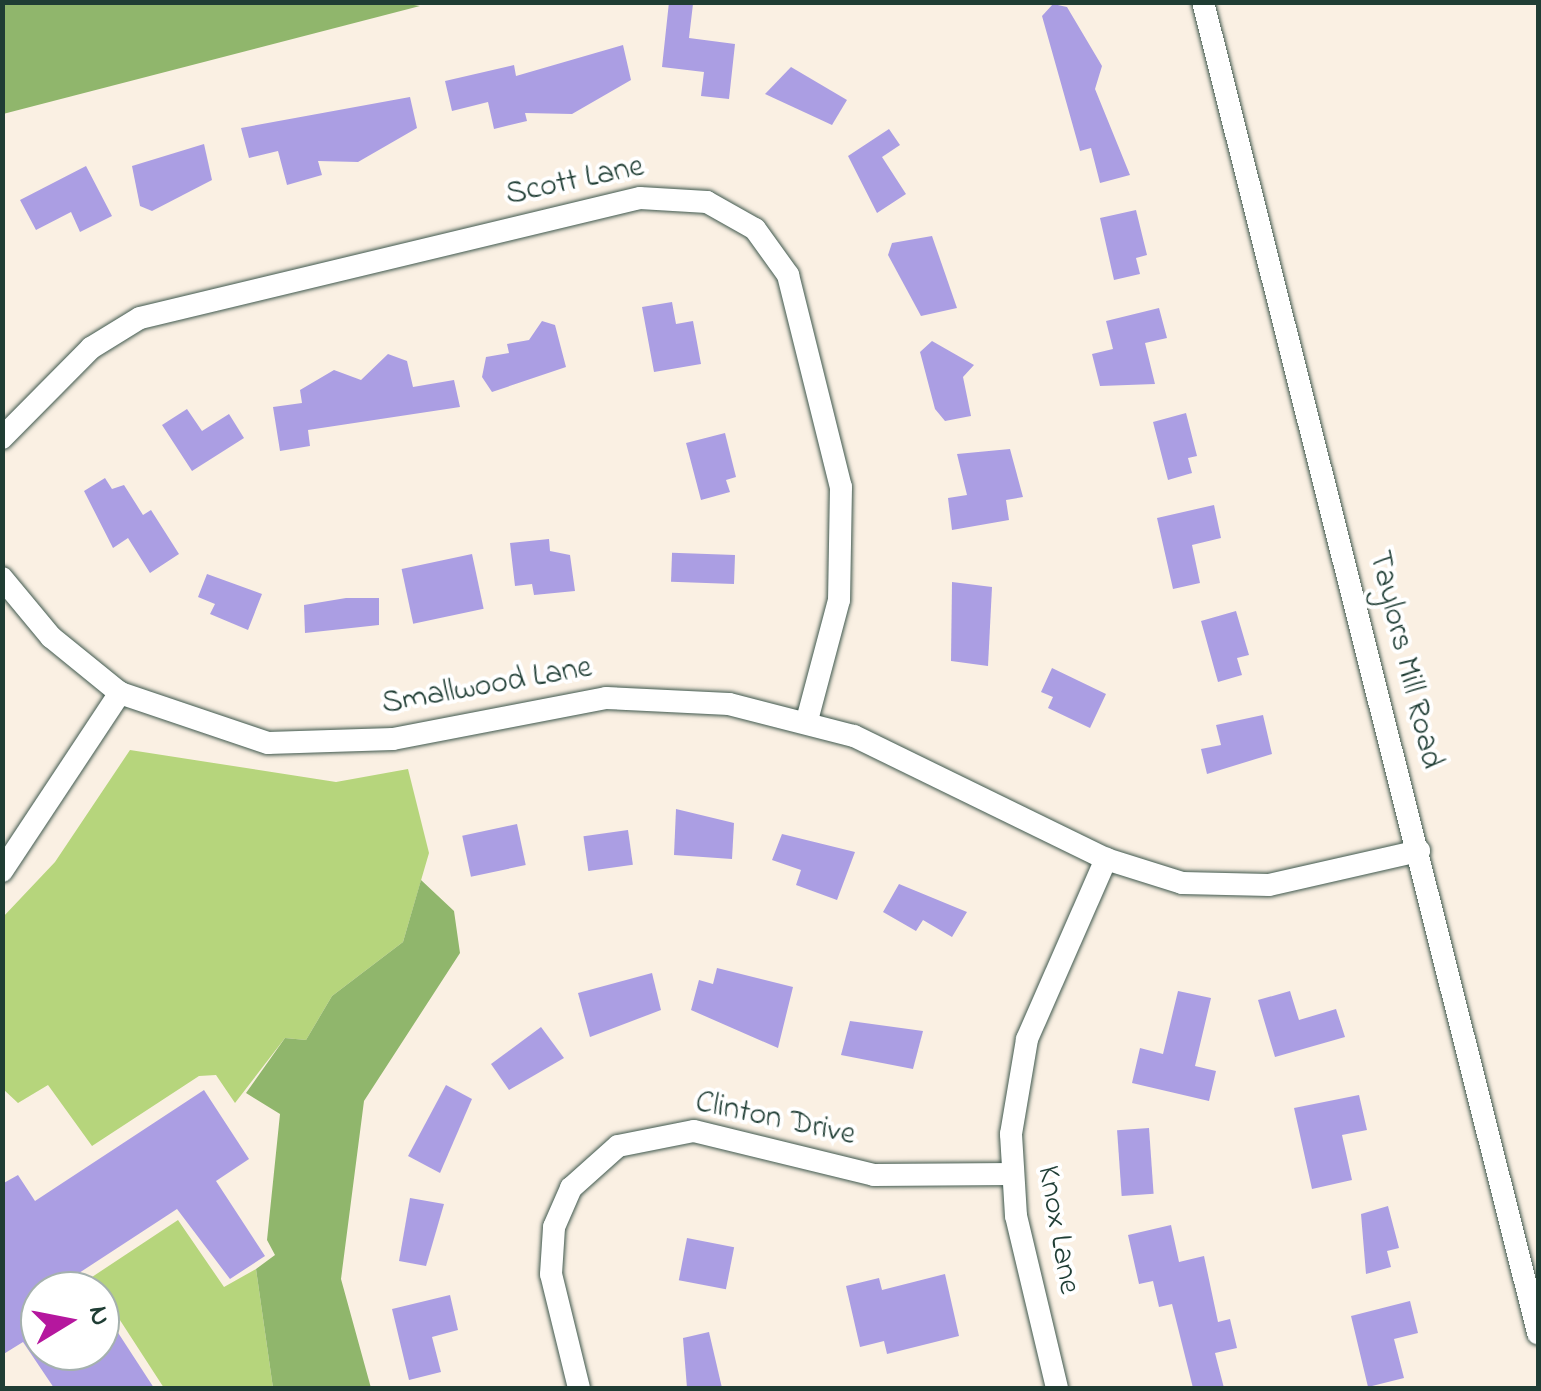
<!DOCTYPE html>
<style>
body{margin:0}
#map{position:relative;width:1541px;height:1391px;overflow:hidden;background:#faf0e3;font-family:"Indie Flower",sans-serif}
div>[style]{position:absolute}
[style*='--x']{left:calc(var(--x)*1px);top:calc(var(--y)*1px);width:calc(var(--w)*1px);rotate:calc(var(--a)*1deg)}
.green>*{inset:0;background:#b6d57c}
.forest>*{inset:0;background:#90b66c}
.building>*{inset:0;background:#ab9ee3;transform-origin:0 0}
.roads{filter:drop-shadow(0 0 2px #40584e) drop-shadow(0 0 2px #40584e)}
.minor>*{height:22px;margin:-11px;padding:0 11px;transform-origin:11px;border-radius:11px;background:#fff}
span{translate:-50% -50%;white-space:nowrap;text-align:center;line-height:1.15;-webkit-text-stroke:8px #fff;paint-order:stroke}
.street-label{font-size:32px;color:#1f3d34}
.frame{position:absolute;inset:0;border:5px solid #1f3d34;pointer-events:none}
.north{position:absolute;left:20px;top:1271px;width:100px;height:100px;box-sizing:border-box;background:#fff;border:2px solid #a5b1ae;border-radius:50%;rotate:80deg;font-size:28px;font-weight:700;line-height:40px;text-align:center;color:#1f3d34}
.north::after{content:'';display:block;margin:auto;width:35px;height:45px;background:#b5179e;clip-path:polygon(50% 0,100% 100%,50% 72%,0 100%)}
</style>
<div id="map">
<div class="green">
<i style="clip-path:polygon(130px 750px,336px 782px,408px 769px,429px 853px,403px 942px,332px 996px,306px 1040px,285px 1038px,235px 1103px,216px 1075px,199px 1076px,92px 1146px,48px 1085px,18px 1103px,3px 1089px,3px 917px,55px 862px)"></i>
<i style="clip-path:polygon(178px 1220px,224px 1287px,256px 1269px,273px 1388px,164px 1388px,92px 1277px)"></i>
</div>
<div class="forest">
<i style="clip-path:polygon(3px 2px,396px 2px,420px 6px,3px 114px)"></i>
<i style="clip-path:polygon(421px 880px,454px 911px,460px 953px,364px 1101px,341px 1279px,371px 1388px,273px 1388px,256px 1269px,275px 1255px,267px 1240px,280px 1114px,246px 1093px,285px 1038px,306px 1040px,332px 996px,403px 942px)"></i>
</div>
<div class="building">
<i style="clip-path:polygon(669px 2px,693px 4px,689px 38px,735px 44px,729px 99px,701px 96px,704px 72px,662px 67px)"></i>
<i style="clip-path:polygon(1053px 4px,1067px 7px,1102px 66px,1095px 89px,1130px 175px,1100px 183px,1091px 148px,1080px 151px,1042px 16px)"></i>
<i style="clip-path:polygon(623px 45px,631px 80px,572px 114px,525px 113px,527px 121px,494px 129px,488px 102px,452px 111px,445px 81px,514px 65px,516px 76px)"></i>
<i style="clip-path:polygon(791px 67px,847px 100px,832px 125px,765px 94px)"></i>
<i style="clip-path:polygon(410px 97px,417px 128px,358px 162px,318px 161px,322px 175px,287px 185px,278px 151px,249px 158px,241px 128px)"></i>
<i style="clip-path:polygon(889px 129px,900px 145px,882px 157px,906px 194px,877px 213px,848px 156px)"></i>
<i style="clip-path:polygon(204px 144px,212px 180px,152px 211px,140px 206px,132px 166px)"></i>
<i style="clip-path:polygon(86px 166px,112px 216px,80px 232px,71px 212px,36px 230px,20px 200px)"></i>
<i style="clip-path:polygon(1136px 210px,1147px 255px,1136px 258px,1140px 274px,1114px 280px,1100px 218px)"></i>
<i style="clip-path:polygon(932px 236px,957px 308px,921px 316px,888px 255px,892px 243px)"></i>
<i style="clip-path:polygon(672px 302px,676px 324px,693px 321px,701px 364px,654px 372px,642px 307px)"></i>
<i style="clip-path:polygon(1159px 308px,1167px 338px,1145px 343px,1155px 384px,1100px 386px,1092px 354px,1113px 349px,1106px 321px)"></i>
<i style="clip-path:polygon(542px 321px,555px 325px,566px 367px,492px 392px,482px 377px,486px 357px,509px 353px,507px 344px,529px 340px)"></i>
<i style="clip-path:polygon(932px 341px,974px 365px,963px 377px,971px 416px,945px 421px,935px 409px,920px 352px)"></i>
<i style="clip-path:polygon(388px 354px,407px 361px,413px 387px,454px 380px,460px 407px,308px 430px,310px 446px,280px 451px,273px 407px,302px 403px,300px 390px,334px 370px,361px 380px)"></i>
<i style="clip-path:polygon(187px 409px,202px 431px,229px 414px,244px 438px,192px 471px,162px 425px)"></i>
<i style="clip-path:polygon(1186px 413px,1197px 456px,1188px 458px,1192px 473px,1168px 480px,1153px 422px)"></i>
<i style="clip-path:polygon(725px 433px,736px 477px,726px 480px,730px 492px,701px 500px,686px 443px)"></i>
<i style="clip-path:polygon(1010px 449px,1023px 497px,1006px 500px,1009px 520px,952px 530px,948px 498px,967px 495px,957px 454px)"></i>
<i style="clip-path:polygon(105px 478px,112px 489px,124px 485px,143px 515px,151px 510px,179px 554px,150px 573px,128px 538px,113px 548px,84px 491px)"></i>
<i style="clip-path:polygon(1214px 505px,1221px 538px,1192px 545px,1200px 583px,1173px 589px,1157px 518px)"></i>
<i style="clip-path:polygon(549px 539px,550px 551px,570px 555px,575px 591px,534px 595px,532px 584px,515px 586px,510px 543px)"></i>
<i style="left:472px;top:554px;width:56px;height:72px;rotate:78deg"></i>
<i style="left:735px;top:555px;width:29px;height:63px;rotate:92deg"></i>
<i style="clip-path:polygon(207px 574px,262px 594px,248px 630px,210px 614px,215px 604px,198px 597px)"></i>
<i style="clip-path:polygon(952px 582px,992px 587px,988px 666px,951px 661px)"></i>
<i style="clip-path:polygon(346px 598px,379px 598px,379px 625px,305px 633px,304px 605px)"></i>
<i style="clip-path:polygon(1236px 611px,1249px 655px,1237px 658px,1242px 675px,1218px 682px,1201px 621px)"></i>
<i style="clip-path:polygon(1052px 668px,1106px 694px,1090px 728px,1048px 708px,1053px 697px,1041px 692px)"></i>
<i style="clip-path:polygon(1263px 715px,1272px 754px,1207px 774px,1201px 749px,1221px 745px,1216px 725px)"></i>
<i style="clip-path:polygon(676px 809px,734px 823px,732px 859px,674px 855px)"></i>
<i style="left:517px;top:824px;width:42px;height:56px;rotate:78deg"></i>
<i style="left:628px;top:830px;width:35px;height:45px;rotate:82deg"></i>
<i style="clip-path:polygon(782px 834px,855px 852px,837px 900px,796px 885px,801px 870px,772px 860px)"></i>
<i style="clip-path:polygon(899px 884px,967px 912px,952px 937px,923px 920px,916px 931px,883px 912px)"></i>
<i style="clip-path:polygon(717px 968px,793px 987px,778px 1048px,691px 1010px,699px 980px,713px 984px)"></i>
<i style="clip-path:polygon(652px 973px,661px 1010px,590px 1037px,578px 993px)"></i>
<i style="clip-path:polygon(1178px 991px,1211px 998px,1195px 1066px,1216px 1071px,1209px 1101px,1132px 1083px,1140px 1048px,1163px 1054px)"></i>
<i style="clip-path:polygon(1290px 991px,1299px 1020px,1336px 1009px,1345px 1037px,1275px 1057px,1258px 1000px)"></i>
<i style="clip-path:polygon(850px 1021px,923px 1031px,913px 1069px,841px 1055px)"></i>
<i style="clip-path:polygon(541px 1027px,564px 1058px,509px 1090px,491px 1064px)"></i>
<i style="clip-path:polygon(446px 1085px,472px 1099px,440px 1173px,408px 1156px)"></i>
<i style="clip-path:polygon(204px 1090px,249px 1159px,216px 1181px,265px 1256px,230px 1279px,177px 1209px,79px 1273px,91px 1291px,40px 1291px,40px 1351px,100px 1351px,100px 1305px,154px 1388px,54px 1388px,23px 1342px,2px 1355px,2px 1184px,18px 1175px,35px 1201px)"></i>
<i style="clip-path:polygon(1359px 1095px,1367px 1130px,1342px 1135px,1352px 1180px,1312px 1189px,1294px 1108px)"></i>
<i style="left:1149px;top:1128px;width:66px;height:32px;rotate:86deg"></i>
<i style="clip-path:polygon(410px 1198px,444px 1204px,426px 1266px,399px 1261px)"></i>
<i style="clip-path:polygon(1388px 1206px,1399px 1248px,1387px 1251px,1391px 1267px,1366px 1274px,1361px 1214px)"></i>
<i style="clip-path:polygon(1171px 1225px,1179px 1262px,1204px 1256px,1218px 1322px,1230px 1319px,1237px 1348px,1215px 1353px,1224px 1388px,1193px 1388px,1172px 1304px,1159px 1307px,1153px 1281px,1139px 1284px,1128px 1235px)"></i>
<i style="left:687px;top:1238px;width:48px;height:43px;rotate:11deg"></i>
<i style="clip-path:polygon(945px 1274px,959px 1336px,887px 1354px,884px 1341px,860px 1347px,846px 1286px,879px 1278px,882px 1290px)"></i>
<i style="clip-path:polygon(450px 1295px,458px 1330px,432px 1337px,441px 1372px,409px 1380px,392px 1309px)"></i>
<i style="clip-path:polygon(1410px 1301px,1418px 1333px,1394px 1339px,1404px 1378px,1368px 1387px,1351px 1316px)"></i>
<i style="clip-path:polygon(709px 1332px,722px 1388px,687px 1388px,683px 1338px)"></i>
</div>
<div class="roads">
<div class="minor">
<i style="--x:1203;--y:2;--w:1373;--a:75.87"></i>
<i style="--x:2;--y:438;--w:127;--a:-45.3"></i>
<i style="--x:91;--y:348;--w:57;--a:-31.5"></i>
<i style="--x:140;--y:318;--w:514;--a:-13.5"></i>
<i style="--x:640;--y:198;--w:67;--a:3.4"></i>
<i style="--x:707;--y:202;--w:55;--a:29.4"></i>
<i style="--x:755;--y:229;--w:57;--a:54.3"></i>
<i style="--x:788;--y:275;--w:219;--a:76"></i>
<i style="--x:841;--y:487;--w:113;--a:91"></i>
<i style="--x:839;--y:600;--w:124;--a:104.9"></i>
<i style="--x:2;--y:578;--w:77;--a:50.3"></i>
<i style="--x:51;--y:637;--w:89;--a:39.1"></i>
<i style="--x:120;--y:693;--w:156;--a:18.7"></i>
<i style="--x:268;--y:743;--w:125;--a:-1.8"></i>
<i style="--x:393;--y:739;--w:217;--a:-10.9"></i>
<i style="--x:606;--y:698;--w:123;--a:2.8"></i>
<i style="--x:729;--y:704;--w:129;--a:14.4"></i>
<i style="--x:854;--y:736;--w:280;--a:26"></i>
<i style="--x:1106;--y:859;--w:80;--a:17.5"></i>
<i style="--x:1182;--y:883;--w:87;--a:1.3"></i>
<i style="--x:1269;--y:885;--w:154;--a:-12.8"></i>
<i style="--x:2;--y:871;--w:214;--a:-56.5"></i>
<i style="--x:579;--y:1388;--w:117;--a:-103.8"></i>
<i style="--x:551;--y:1274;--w:47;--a:-86.3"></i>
<i style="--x:554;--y:1227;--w:43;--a:-66.4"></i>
<i style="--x:571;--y:1188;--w:63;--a:-41.8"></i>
<i style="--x:618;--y:1146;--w:77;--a:-11.2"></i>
<i style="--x:694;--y:1131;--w:185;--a:13.7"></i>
<i style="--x:874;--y:1175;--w:139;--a:-0.4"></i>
<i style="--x:1057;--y:1388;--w:177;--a:-103.4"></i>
<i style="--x:1016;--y:1216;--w:82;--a:-93.5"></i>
<i style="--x:1011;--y:1134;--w:96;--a:-80.4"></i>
<i style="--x:1027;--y:1039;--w:197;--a:-66.3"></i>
</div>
</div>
<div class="street-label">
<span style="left:575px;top:182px;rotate:-12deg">Scott Lane</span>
<span style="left:1404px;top:660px;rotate:76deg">Taylors Mill Road</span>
<span style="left:487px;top:687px;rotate:-10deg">Smallwood Lane</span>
<span style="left:775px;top:1120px;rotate:12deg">Clinton Drive</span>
<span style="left:1057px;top:1230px;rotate:80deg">Knox Lane</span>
</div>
<div class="frame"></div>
<div class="north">N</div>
</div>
